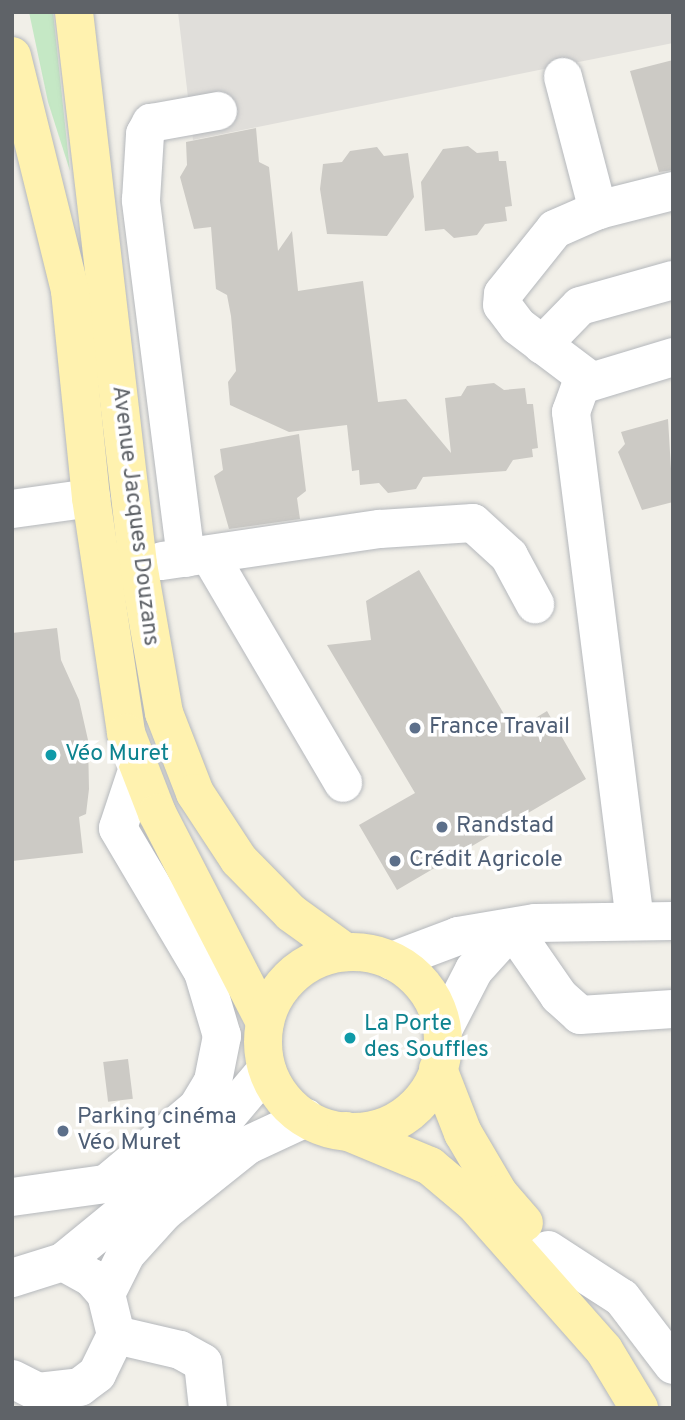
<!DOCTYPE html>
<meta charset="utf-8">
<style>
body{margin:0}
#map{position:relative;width:685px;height:1420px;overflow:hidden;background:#f1efe8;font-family:Overpass,sans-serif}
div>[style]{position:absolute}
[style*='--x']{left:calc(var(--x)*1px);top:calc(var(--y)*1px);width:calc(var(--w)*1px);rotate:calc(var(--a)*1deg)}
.industrial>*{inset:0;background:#e0deda}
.green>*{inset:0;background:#c5e8c5}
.building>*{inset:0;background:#cccac5;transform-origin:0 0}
.roads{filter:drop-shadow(0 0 2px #b5b8bc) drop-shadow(0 0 2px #b5b8bc)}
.minor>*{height:38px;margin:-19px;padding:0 19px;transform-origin:19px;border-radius:19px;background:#fff}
.major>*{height:38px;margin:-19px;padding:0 19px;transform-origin:19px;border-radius:19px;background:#fff2af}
.major>.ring{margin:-19px;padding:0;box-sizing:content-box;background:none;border:38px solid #fff2af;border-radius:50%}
.dots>*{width:19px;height:19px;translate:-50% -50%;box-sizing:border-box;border:4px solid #fff;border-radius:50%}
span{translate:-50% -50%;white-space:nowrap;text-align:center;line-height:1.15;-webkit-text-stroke:7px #fff;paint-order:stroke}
.street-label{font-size:23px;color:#5f6368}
.service-label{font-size:23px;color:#4e5e75}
.left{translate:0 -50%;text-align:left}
.culture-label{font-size:23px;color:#0d838f}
.frame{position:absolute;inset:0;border:14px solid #5f6368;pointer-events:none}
</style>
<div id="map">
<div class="industrial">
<i style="clip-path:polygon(178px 12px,673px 12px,673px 43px,193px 140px)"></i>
</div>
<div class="green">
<i style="clip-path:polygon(29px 12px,53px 12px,70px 171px,48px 102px)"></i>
</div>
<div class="building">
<i style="clip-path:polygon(673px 60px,673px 170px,659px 172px,630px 71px)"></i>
<i style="clip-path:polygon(256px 128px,259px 162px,269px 167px,278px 251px,292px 231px,298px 291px,363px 281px,378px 402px,406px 399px,451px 453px,445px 398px,461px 396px,467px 386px,494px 383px,504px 390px,525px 388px,527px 404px,533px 404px,538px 448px,532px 449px,533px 457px,513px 460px,506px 471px,423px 477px,416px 489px,388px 493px,379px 483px,360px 485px,359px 470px,352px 471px,347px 425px,289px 432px,230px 405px,228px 382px,236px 371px,231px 316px,227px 295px,216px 289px,211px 227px,194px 229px,180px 177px,187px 165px,186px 142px)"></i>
<i style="clip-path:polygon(468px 146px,477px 153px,498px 151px,499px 161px,506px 161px,512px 206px,505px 207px,507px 221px,485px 224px,477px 235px,454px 238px,444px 229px,425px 231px,421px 182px,443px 149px)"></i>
<i style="clip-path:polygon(377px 147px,384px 156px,408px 153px,414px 197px,387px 236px,327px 234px,320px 189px,323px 164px,342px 162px,350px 151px)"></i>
<i style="clip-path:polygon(668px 419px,673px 502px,642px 510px,618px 452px,625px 444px,621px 432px)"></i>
<i style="clip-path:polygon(299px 434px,306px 491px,297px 498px,300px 519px,229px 529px,214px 476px,223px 470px,220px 449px)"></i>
<i style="clip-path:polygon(419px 570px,514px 731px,547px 711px,586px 779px,397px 890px,359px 825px,415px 793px,327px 645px,371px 640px,366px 601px)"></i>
<i style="clip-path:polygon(57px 628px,61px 660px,79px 700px,88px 740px,89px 789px,86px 814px,79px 817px,83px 853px,12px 861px,12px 633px)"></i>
<i style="left:128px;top:1059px;width:40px;height:25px;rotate:83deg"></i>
</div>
<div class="roads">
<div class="minor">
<i style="--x:563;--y:77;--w:138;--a:75.3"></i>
<i style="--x:542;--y:345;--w:54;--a:-45.7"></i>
<i style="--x:580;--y:306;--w:97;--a:-15.6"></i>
<i style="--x:591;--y:381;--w:91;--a:-143"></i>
<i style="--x:518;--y:326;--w:26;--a:-127"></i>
<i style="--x:502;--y:305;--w:11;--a:-85"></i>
<i style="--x:503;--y:294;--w:83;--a:-51.3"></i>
<i style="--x:555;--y:229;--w:47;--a:-23.8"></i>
<i style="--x:598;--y:210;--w:77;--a:-14.2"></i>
<i style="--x:12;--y:509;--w:80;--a:-7.9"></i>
<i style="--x:210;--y:556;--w:263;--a:59.6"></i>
<i style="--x:186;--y:558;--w:361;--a:-97.2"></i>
<i style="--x:141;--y:200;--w:66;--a:-86.5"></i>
<i style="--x:145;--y:134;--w:13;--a:-61"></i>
<i style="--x:151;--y:123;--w:68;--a:-10.2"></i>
<i style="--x:162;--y:561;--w:220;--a:-8.4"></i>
<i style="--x:380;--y:529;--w:93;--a:-3.7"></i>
<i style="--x:473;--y:523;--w:49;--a:42.5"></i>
<i style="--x:509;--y:556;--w:55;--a:61.6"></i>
<i style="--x:635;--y:921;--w:513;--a:-97.17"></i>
<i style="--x:571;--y:412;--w:29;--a:-70"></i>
<i style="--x:581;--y:385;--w:96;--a:-16.9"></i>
<i style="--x:512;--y:928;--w:83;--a:55.3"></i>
<i style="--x:559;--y:996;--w:28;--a:42"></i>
<i style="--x:580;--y:1015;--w:93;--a:-3.7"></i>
<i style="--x:392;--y:961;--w:71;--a:-20.7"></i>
<i style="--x:458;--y:936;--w:78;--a:-9.6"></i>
<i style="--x:535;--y:923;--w:138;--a:-0.8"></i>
<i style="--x:443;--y:1030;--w:68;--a:-62.7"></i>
<i style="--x:474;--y:970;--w:57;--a:-47.9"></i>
<i style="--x:12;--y:1197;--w:95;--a:-7.9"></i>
<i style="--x:106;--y:1184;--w:119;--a:-39.9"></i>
<i style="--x:197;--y:1108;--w:31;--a:-59"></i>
<i style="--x:213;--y:1081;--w:46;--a:-78.7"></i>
<i style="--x:222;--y:1036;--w:67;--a:-106.5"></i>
<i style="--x:203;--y:972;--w:167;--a:-120.6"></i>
<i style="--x:118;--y:828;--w:60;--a:-71.6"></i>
<i style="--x:548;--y:1250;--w:88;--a:33"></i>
<i style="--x:622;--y:1298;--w:84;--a:52.7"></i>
<i style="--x:63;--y:1262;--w:171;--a:-39.3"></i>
<i style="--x:195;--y:1154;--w:111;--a:-49.7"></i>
<i style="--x:12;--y:1278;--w:53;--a:-17.4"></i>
<i style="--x:63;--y:1262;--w:33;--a:29"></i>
<i style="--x:92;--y:1278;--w:21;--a:49"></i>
<i style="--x:106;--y:1294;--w:42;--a:76.3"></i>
<i style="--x:116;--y:1335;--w:43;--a:116"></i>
<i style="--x:97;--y:1374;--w:21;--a:143"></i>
<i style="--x:80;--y:1387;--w:42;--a:173.2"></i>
<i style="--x:38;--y:1392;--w:29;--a:-153"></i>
<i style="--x:106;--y:1294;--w:45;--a:-63.4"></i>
<i style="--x:126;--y:1254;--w:57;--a:-47.9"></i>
<i style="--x:164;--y:1212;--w:107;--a:-38.6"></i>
<i style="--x:248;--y:1145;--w:64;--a:-25"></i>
<i style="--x:116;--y:1335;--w:66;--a:13.2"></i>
<i style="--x:180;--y:1350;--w:26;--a:29"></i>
<i style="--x:203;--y:1363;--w:45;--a:83.7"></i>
</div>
<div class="major">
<i style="--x:74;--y:12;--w:556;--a:83.39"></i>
<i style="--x:138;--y:564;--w:151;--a:80.1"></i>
<i style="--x:164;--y:713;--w:86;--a:68.8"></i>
<i style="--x:195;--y:793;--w:80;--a:56.7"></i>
<i style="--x:239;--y:860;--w:74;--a:45.5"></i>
<i style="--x:291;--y:913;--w:67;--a:35.8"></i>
<i style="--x:12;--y:56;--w:242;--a:76.1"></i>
<i style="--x:70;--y:291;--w:208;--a:84.2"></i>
<i style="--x:91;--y:498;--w:238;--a:81.5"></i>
<i style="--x:126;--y:733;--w:86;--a:68.8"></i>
<i style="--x:157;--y:813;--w:235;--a:62.7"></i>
<i class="ring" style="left:263px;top:952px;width:142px;height:142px"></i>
<i style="--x:438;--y:1069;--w:69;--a:68.7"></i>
<i style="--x:463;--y:1133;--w:71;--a:59.5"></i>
<i style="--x:499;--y:1194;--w:38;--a:49"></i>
<i style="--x:346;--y:1131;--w:91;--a:22.6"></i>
<i style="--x:430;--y:1166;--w:57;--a:40.1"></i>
<i style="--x:474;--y:1203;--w:196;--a:48.5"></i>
<i style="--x:604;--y:1350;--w:68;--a:58.9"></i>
</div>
</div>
<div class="dots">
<i style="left:415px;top:728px;background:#5c6f8a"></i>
<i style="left:51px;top:755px;background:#0f9aa8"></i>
<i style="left:442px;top:827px;background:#5c6f8a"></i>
<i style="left:395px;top:861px;background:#5c6f8a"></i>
<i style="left:350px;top:1038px;background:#0f9aa8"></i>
<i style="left:63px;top:1131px;background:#5c6f8a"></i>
</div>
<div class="street-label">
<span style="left:134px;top:516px;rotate:83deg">Avenue Jacques Douzans</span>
</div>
<div class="service-label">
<span class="left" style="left:429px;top:728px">France Travail</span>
<span class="left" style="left:456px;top:827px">Randstad</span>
<span class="left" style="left:409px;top:861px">Crédit Agricole</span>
<span class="left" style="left:77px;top:1131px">Parking cinéma<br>Véo Muret</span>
</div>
<div class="culture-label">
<span class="left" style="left:65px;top:755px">Véo Muret</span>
<span class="left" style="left:364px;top:1038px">La Porte<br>des Souffles</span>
</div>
<div class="frame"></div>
</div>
